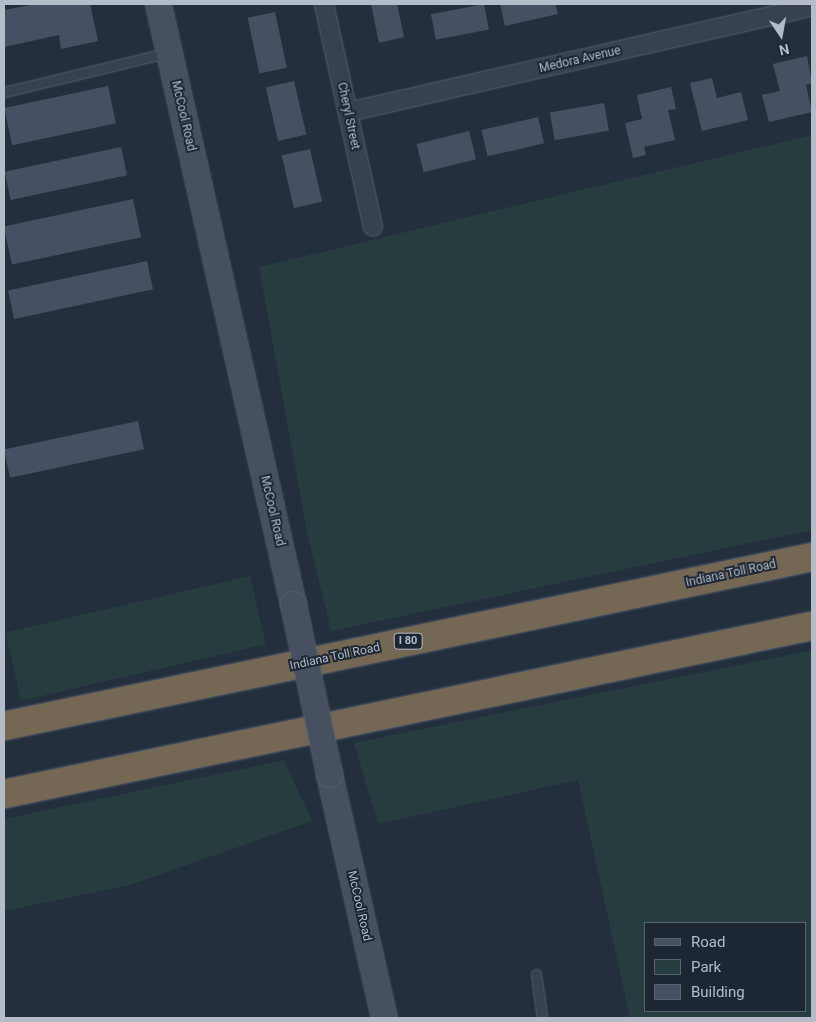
<!DOCTYPE html>
<style>
body{margin:0}
#map{position:relative;width:816px;height:1022px;overflow:hidden;background:#242f3e;font-family:Roboto,sans-serif}
div>[style]{position:absolute}
[style*='--x']{left:calc(var(--x)*1px);top:calc(var(--y)*1px);width:calc(var(--w)*1px);rotate:calc(var(--a)*1deg)}
.green>*{inset:0;background:#263c3f;transform-origin:0 0}
.building>*{inset:0;background:#455162;transform-origin:0 0}
.roads{filter:drop-shadow(0 0 1px #565f6c) drop-shadow(0 0 1px #565f6c)}
.lane>*{height:9px;margin:-4.5px;padding:0 4.5px;transform-origin:4.5px;border-radius:4.5px;background:#38414e}
.street>*{height:18px;margin:-9px;padding:0 9px;transform-origin:9px;border-radius:9px;background:#38414e}
.secondary>*{height:25px;margin:-12.5px;padding:0 12.5px;transform-origin:12.5px;border-radius:12.5px;background:#465061}
.highway>*{height:28px;margin:-14px;padding:0 14px;transform-origin:14px;border-radius:14px;background:#746855}
.bridges{filter:drop-shadow(0 0 1px #565f6c) drop-shadow(0 0 1px #565f6c)}
.secondary-bridge>*{height:25px;margin:-12.5px;padding:0 12.5px;transform-origin:12.5px;border-radius:12.5px;background:#465061}
span{translate:-50% -50%;white-space:nowrap;text-align:center;line-height:1.15;-webkit-text-stroke:4px #1d2633;paint-order:stroke}
.shield-label span{padding:1px 4px;background:#1d2633;border:1px solid;border-radius:4px;-webkit-text-stroke-width:0}
.shield-label{font-size:11px;color:#b4bcc9;font-weight:700}
.street-label{font-size:12px;color:#b4bcc9}
.frame{position:absolute;inset:0;border:5px solid #b4bcc9;pointer-events:none}
.legend{position:absolute;left:644px;top:922px;width:162px;height:90px;box-sizing:border-box;background:#1d2633;border:1px solid #59626f;margin:0;padding:6px 9px;list-style:none;font-size:15px;color:#b4bcc9}
.legend li{display:flex;align-items:center;gap:10px;height:25px}
.legend b{width:25px;border:1px solid #59626f}
.north{position:absolute;left:756px;top:10px;width:50px;height:50px;-webkit-text-stroke:4px #1d2633;paint-order:stroke;rotate:168deg;font-size:14px;font-weight:700;line-height:20px;text-align:center;color:#b4bcc9}
.north::after{content:'';display:block;margin:auto;width:18px;height:22px;background:#b4bcc9;clip-path:polygon(50% 0,100% 100%,50% 72%,0 100%)}
</style>
<div id="map">
<div class="green">
<i style="clip-path:polygon(812px 135px,812px 530px,331px 631px,307px 532px,259px 267px)"></i>
<i style="left:250px;top:576px;width:70px;height:251px;rotate:77deg"></i>
<i style="clip-path:polygon(evenodd,812px 650px,812px 1018px,630px 1018px,578px 780px,378px 824px,354px 743px,812px 650px,805px 923px,805px 1011px,645px 1011px,645px 923px,805px 923px)"></i>
<i style="clip-path:polygon(284px 760px,312px 821px,130px 885px,4px 911px,4px 819px)"></i>
</div>
<div class="building">
<i style="clip-path:polygon(36px 4px,90px 4px,98px 41px,61px 49px,59px 35px,4px 47px,4px 10px)"></i>
<i style="clip-path:polygon(371px 4px,397px 4px,404px 37px,379px 43px)"></i>
<i style="left:484px;top:4px;width:26px;height:54px;rotate:79deg"></i>
<i style="clip-path:polygon(500px 4px,555px 4px,558px 14px,505px 26px)"></i>
<i style="left:275px;top:12px;width:57px;height:28px;rotate:78deg"></i>
<i style="clip-path:polygon(807px 56px,812px 83px,806px 85px,812px 112px,769px 122px,762px 95px,780px 91px,773px 64px)"></i>
<i style="clip-path:polygon(712px 78px,717px 98px,741px 92px,748px 120px,702px 131px,690px 83px)"></i>
<i style="left:294px;top:81px;width:55px;height:29px;rotate:77deg"></i>
<i style="left:108px;top:86px;width:38px;height:106px;rotate:78deg"></i>
<i style="clip-path:polygon(671px 87px,676px 109px,668px 110px,675px 140px,644px 147px,646px 155px,633px 158px,625px 123px,642px 119px,637px 95px)"></i>
<i style="left:604px;top:103px;width:28px;height:55px;rotate:80deg"></i>
<i style="left:538px;top:117px;width:27px;height:58px;rotate:77deg"></i>
<i style="left:469px;top:131px;width:29px;height:54px;rotate:76deg"></i>
<i style="left:121px;top:147px;width:29px;height:119px;rotate:78deg"></i>
<i style="left:310px;top:149px;width:54px;height:29px;rotate:77deg"></i>
<i style="left:133px;top:199px;width:39px;height:132px;rotate:78deg"></i>
<i style="left:147px;top:261px;width:29px;height:142px;rotate:78deg"></i>
<i style="left:138px;top:421px;width:29px;height:137px;rotate:78deg"></i>
</div>
<div class="roads">
<div class="lane">
<i style="--x:4;--y:92;--w:167;--a:-13.5"></i>
<i style="--x:536;--y:974;--w:44;--a:82.2"></i>
</div>
<div class="street">
<i style="--x:324;--y:4;--w:228;--a:77.6"></i>
<i style="--x:348;--y:112;--w:476;--a:-12.8"></i>
</div>
<div class="secondary">
<i style="--x:158;--y:4;--w:615;--a:77.32"></i>
<i style="--x:329;--y:774;--w:250;--a:77.3"></i>
</div>
<div class="highway">
<i style="--x:4;--y:726;--w:825;--a:-11.81"></i>
<i style="--x:4;--y:794;--w:825;--a:-11.75"></i>
</div>
</div>
<div class="bridges">
<div class="secondary-bridge">
<i style="--x:293;--y:604;--w:174;--a:78"></i>
</div>
</div>
<div class="shield-label">
<span style="left:408px;top:641px">I 80</span>
</div>
<div class="street-label">
<span style="left:580px;top:60px;rotate:-13deg">Medora Avenue</span>
<span style="left:183px;top:116px;rotate:77deg">McCool Road</span>
<span style="left:348px;top:116px;rotate:78deg">Cheryl Street</span>
<span style="left:272px;top:511px;rotate:77deg">McCool Road</span>
<span style="left:731px;top:574px;rotate:-12deg">Indiana Toll Road</span>
<span style="left:335px;top:657px;rotate:-12deg">Indiana Toll Road</span>
<span style="left:359px;top:906px;rotate:77deg">McCool Road</span>
</div>
<div class="frame"></div>
<ul class="legend">
<li><b style="height:6px;background:#465061"></b>Road</li>
<li><b style="height:14px;background:#263c3f"></b>Park</li>
<li><b style="height:14px;background:#455162"></b>Building</li>
</ul>
<div class="north">N</div>
</div>
